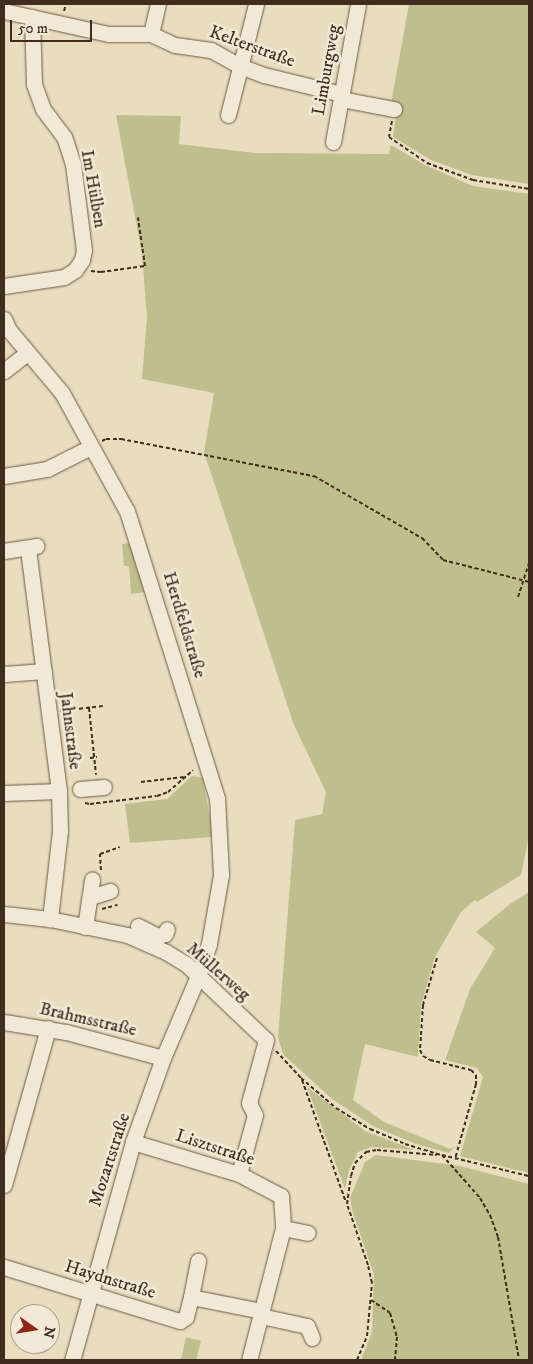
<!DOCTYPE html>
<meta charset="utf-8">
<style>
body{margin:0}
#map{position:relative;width:533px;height:1364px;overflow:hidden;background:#e9ddc0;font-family:"IM FELL DW Pica",serif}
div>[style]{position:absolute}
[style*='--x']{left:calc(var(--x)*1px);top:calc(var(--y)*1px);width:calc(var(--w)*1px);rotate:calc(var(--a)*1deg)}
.green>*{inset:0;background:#bfbe8d}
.path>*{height:2px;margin-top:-1px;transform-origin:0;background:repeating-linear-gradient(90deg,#412d1d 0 4px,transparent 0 6.5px)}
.roads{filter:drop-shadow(0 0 1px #6b5946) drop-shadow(0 0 1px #6b5946)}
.minor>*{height:15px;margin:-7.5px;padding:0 7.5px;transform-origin:7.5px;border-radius:7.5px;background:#f1e9d6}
span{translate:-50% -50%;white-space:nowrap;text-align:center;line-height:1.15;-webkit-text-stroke:5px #f1e9d6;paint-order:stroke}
.street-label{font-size:18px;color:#412d1d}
.frame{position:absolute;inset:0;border:5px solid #412d1d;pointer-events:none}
.north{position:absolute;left:10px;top:1304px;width:50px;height:50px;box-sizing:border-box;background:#f1e9d6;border:1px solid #ab9e8c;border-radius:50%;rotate:103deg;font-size:14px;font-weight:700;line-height:20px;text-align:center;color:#412d1d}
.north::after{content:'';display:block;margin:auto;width:18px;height:22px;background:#8f2418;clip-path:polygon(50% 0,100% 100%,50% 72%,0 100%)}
.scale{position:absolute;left:10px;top:20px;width:82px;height:22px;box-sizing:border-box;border:2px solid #412d1d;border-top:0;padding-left:6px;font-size:15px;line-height:18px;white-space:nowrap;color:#412d1d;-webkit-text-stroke:4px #f1e9d6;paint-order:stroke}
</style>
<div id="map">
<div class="green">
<i style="clip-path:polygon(409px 4px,529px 4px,529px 184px,472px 175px,431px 160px,393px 137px,397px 108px,391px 104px)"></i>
<i style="clip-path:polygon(116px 115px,181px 116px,179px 144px,255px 153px,389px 154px,391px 145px,425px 165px,473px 186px,529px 194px,529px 836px,521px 875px,477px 902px,475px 900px,461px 912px,435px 957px,421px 1005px,418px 1057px,365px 1044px,353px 1100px,384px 1122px,450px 1149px,455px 1146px,449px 1153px,416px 1144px,373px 1126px,332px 1099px,283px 1054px,278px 1037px,295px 820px,322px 814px,326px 792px,294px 725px,204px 452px,214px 393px,142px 379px,147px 318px,142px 254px)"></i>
<i style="clip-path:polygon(131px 543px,145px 592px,131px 594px,129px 566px,124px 566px,122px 544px)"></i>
<i style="clip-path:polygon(192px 776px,203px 778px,213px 837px,130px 843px,125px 804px,167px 799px)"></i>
<i style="clip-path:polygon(529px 892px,529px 1173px,460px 1156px,483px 1077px,477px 1068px,445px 1060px,470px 989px,495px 948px,476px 932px,510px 904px)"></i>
<i style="clip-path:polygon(307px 1087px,365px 1131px,414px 1150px,371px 1147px,358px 1152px,349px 1170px,345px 1189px)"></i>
<i style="clip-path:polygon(376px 1155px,460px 1166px,529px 1184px,529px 1360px,361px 1360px,372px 1332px,374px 1275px,353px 1213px,350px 1198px,365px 1162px)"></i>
<i style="clip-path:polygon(186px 1337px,201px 1341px,196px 1360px,181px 1360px)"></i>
</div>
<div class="path">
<i style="--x:64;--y:11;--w:7;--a:-74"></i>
<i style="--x:392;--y:121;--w:16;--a:101"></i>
<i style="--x:389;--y:137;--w:46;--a:34.4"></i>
<i style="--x:427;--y:163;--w:49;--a:20.3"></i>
<i style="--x:473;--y:180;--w:57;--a:9.1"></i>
<i style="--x:91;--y:271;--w:10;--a:6"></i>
<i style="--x:101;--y:272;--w:44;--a:-7.8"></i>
<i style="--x:145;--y:266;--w:49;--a:-98.3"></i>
<i style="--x:102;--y:441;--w:4;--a:-27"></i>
<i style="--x:106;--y:439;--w:15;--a:0"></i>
<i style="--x:121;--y:439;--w:197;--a:10.9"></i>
<i style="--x:314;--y:476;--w:125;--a:29.9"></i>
<i style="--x:422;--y:538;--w:30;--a:46"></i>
<i style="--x:443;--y:560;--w:89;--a:14.3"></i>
<i style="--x:518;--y:597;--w:36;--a:-72"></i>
<i style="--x:89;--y:708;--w:67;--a:84"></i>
<i style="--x:60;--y:711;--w:43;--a:-6.6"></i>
<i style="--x:90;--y:758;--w:7;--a:-8"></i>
<i style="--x:141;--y:782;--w:43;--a:-6.6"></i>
<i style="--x:85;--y:803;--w:5;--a:11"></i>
<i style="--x:90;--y:804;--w:67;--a:-6.8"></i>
<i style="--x:157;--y:796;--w:12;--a:-20"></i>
<i style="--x:168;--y:792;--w:33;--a:-41"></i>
<i style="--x:101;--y:870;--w:16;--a:-94"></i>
<i style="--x:100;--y:854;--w:21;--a:-19"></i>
<i style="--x:102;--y:909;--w:16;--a:-15"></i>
<i style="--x:437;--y:958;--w:49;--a:106.6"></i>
<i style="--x:423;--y:1005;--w:45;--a:93.8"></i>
<i style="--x:420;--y:1050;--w:7;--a:63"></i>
<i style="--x:423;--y:1056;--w:8;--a:30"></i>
<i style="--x:430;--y:1060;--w:42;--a:13.7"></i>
<i style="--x:471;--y:1070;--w:7;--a:45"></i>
<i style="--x:476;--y:1075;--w:9;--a:90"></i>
<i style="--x:476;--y:1084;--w:78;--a:105.6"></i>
<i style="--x:276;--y:1051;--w:37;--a:47"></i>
<i style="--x:301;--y:1078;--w:46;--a:40.6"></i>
<i style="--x:336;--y:1108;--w:40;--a:32"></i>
<i style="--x:370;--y:1129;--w:38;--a:23"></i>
<i style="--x:405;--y:1144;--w:39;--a:17"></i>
<i style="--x:442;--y:1155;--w:57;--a:48.5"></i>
<i style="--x:480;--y:1198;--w:20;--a:60"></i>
<i style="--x:490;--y:1215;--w:23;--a:70"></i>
<i style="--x:498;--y:1237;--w:125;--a:80.3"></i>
<i style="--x:302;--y:1080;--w:130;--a:70.2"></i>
<i style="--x:442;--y:1155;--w:89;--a:13.6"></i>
<i style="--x:371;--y:1300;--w:23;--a:34"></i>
<i style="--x:390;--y:1313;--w:25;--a:74"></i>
<i style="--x:397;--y:1337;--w:23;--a:95"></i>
<i style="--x:357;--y:1360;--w:26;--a:-67"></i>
<i style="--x:367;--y:1336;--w:53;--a:-84.6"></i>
<i style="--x:372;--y:1283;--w:18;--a:-103"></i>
<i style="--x:368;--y:1265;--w:65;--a:-109"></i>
<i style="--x:347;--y:1204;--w:28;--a:-82"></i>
<i style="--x:351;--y:1176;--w:14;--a:-73"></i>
<i style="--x:355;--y:1163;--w:16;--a:-45"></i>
<i style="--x:366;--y:1152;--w:11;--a:-10"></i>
<i style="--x:377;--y:1150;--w:60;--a:4.8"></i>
</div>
<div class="roads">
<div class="minor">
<i style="--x:4;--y:11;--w:107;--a:12.4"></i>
<i style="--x:109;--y:34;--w:42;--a:0"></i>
<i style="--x:151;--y:34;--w:26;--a:25"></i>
<i style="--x:175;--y:45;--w:36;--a:8"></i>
<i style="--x:211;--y:50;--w:33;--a:29"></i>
<i style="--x:240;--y:66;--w:26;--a:21"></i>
<i style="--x:264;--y:75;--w:80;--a:13.7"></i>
<i style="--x:151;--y:34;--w:31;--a:-77"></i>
<i style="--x:341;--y:99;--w:54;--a:10.7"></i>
<i style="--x:228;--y:115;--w:114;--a:-75.8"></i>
<i style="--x:333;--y:142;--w:140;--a:-79.7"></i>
<i style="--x:4;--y:286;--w:61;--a:-8.5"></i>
<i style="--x:64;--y:277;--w:13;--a:-32"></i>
<i style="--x:75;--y:270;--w:12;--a:-55"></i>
<i style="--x:82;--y:260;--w:10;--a:-79"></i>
<i style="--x:84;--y:250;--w:87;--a:-97.3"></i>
<i style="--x:73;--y:164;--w:28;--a:-108"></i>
<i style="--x:64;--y:137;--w:35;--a:-127"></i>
<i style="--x:43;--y:109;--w:27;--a:-110"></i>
<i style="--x:34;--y:84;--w:67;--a:-91.7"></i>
<i style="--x:4;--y:319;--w:12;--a:66"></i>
<i style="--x:9;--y:330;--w:82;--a:49.9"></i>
<i style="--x:62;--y:393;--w:135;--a:61.2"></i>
<i style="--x:127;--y:511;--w:301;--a:72.6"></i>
<i style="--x:217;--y:798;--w:77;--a:87"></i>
<i style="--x:221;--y:875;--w:70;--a:99.9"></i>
<i style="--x:209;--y:944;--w:34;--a:109"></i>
<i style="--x:198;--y:976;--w:89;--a:113.1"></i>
<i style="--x:163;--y:1058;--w:89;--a:109.7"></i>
<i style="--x:133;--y:1142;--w:226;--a:105.6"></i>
<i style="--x:4;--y:371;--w:29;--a:-38"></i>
<i style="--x:4;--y:476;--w:44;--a:-9.2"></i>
<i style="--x:47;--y:469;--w:49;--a:-26.6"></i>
<i style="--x:28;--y:549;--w:244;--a:82.7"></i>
<i style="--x:59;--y:791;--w:40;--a:88.6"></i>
<i style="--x:60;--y:831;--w:89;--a:96.5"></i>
<i style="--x:4;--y:551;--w:33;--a:-9"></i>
<i style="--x:4;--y:674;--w:40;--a:-4.3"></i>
<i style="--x:80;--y:789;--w:24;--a:-5"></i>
<i style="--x:4;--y:793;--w:55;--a:-2.1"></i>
<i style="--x:90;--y:897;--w:21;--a:-17"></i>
<i style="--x:4;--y:914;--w:46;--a:6.2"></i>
<i style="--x:50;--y:919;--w:79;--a:11.7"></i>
<i style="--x:127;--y:935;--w:43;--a:23.6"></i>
<i style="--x:166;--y:952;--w:23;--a:31"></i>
<i style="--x:186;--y:964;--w:110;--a:43.5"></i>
<i style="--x:266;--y:1040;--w:65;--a:105.1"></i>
<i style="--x:249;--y:1103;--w:13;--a:63"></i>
<i style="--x:255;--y:1115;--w:61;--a:105.2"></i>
<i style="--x:138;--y:926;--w:22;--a:27"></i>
<i style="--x:158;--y:936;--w:7;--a:-16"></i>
<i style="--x:165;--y:934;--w:5;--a:-68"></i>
<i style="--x:85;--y:927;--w:48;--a:-81.5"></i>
<i style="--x:4;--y:1022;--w:63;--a:9.2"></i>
<i style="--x:66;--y:1032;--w:100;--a:15"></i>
<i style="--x:133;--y:1142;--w:111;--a:16.8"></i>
<i style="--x:239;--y:1174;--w:47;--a:27.6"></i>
<i style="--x:281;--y:1196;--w:32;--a:86"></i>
<i style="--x:283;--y:1228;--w:136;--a:104.4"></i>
<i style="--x:4;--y:1185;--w:163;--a:-74.3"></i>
<i style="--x:283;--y:1228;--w:25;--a:11"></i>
<i style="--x:4;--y:1267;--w:184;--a:17.1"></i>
<i style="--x:180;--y:1321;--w:7;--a:-34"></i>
<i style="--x:186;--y:1317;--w:21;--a:-76"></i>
<i style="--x:191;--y:1297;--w:72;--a:11.2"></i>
<i style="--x:191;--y:1297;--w:37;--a:-79"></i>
<i style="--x:261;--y:1316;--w:47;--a:12.3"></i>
<i style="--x:307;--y:1326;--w:13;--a:67"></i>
</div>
</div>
<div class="street-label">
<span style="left:252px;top:47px;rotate:20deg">Kelterstraße</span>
<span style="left:327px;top:70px;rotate:-80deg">Limburgweg</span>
<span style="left:93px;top:189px;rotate:80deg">Im Hülben</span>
<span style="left:184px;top:625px;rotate:73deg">Herdfeldstraße</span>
<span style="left:70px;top:731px;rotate:83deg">Jahnstraße</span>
<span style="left:218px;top:972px;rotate:41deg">Müllerweg</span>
<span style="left:88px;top:1020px;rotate:13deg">Brahmsstraße</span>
<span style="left:215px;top:1148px;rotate:18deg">Lisztstraße</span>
<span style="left:110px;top:1160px;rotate:-72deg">Mozartstraße</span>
<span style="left:110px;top:1280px;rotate:17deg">Haydnstraße</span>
</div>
<div class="frame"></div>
<div class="north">N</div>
<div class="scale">50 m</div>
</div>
